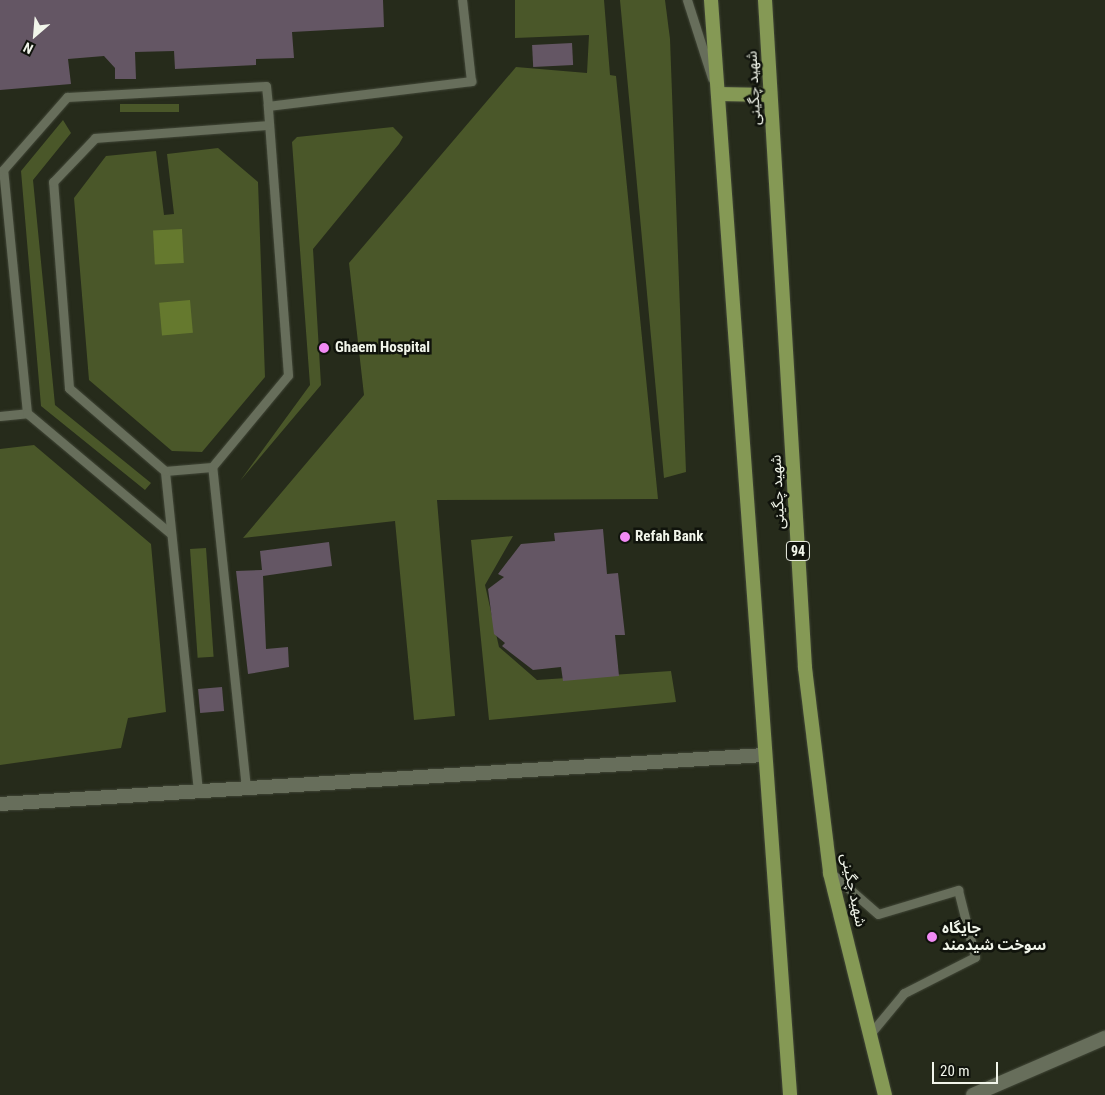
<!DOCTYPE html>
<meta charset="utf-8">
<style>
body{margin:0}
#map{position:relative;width:1105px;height:1095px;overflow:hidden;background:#262b1b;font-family:"Roboto Condensed","Noto Sans Arabic",sans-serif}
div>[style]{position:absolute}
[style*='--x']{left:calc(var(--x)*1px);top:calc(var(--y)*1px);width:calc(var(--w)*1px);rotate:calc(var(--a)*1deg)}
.green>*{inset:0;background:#4a5729;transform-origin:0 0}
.water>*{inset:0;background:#65792e;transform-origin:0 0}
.building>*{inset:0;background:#645664;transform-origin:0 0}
.roads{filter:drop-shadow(0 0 1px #414637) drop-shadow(0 0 1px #414637)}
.service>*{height:9px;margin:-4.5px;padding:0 4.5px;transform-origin:4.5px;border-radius:4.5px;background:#676e5b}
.minor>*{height:14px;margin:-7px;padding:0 7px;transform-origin:7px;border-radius:7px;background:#676e5b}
.tertiary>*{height:14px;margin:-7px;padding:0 7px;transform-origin:7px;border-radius:7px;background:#676e5b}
.primary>*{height:14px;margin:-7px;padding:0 7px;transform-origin:7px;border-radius:7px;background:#859955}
.dots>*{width:14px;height:14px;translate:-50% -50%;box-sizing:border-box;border:2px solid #10130c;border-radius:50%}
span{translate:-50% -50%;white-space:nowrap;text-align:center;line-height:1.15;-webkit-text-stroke:5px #10130c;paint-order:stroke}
.shield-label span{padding:1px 4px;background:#10130c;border:1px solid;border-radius:4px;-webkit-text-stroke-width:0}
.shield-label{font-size:14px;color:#f1f5ea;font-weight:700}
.street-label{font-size:15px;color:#f1f5ea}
.poi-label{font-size:15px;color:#f1f5ea;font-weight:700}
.left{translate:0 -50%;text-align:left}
.north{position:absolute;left:10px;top:10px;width:50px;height:50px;-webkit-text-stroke:4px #10130c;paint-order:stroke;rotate:207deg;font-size:14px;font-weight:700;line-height:20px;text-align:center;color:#f1f5ea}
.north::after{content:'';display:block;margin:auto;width:18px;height:22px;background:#f1f5ea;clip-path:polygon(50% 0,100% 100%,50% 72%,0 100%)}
.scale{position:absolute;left:932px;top:1062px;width:66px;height:22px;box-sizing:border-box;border:2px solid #f1f5ea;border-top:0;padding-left:6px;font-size:15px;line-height:18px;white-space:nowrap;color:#f1f5ea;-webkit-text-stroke:4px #10130c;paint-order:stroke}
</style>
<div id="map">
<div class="green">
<i style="clip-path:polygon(515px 0,604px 0,610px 75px,616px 76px,658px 499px,437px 500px,455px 716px,414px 720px,395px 521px,243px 538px,364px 395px,349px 263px,516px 67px,587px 73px,589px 35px,515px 38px)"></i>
<i style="clip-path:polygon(620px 0,665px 0,670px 39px,686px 472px,664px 478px)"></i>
<i style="left:179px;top:104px;width:8px;height:59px;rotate:90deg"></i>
<i style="clip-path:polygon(63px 120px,71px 133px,33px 180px,55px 405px,151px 483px,145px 490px,41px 406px,21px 171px)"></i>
<i style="clip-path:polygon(393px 127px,403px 137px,399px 144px,313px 249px,321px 385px,240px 481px,310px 385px,292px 142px,297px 137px)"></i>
<i style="clip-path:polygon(218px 148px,258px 182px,265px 377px,202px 452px,172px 451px,89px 380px,74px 198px,106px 156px,156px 151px,164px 215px,174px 214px,167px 154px)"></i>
<i style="clip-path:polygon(34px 445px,151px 544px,166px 712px,128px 718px,121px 748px,0 765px,0 449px)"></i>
<i style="clip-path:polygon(513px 536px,485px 585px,499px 647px,537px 680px,671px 671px,676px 702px,489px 720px,471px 540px)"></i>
<i style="left:206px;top:548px;width:109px;height:16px;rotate:86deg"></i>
</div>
<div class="water">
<i style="left:182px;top:229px;width:34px;height:29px;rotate:87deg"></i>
<i style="left:190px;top:300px;width:33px;height:31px;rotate:85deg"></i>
</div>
<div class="building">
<i style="clip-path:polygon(0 0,383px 0,384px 27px,292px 32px,294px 58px,256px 59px,256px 65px,175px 69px,174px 51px,135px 52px,136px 79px,115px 79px,115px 68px,104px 56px,68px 59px,71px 84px,0 90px)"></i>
<i style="left:572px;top:43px;width:22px;height:40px;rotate:87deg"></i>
<i style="clip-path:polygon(603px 529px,607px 574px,618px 573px,625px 635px,615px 635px,619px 676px,563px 681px,561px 667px,533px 670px,502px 646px,505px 643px,494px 634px,488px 589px,504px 577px,498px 574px,521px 544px,555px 541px,554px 533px)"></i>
<i style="clip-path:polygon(329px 542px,332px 566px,263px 576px,266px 649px,288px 647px,289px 667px,248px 674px,236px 571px,262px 570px,260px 551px)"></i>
<i style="left:222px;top:687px;width:24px;height:24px;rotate:85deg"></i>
</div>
<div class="roads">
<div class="service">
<i style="--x:687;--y:0;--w:82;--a:72.2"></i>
<i style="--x:27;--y:413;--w:244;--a:-95.6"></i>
<i style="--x:3;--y:170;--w:97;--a:-48.8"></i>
<i style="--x:67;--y:97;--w:199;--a:-3.2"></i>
<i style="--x:266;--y:86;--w:20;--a:84"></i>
<i style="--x:0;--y:416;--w:27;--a:-6"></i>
<i style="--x:27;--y:413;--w:188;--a:40"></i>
<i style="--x:165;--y:471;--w:47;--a:-4.9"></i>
<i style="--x:246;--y:788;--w:323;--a:-96"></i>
<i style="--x:212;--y:467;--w:119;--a:-50.4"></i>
<i style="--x:288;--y:375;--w:270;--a:-94.3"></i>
<i style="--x:268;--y:106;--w:205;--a:-7"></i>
<i style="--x:471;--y:81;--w:81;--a:-96.3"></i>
<i style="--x:198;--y:791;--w:322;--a:-95.9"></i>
<i style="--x:165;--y:471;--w:127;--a:-139.2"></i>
<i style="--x:69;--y:388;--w:207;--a:-94.4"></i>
<i style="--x:53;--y:182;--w:61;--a:-46.3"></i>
<i style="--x:95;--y:138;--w:174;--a:-4.3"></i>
<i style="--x:831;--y:873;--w:62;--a:41.1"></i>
<i style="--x:878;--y:914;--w:84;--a:-16.7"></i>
<i style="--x:958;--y:890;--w:69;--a:75.8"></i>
<i style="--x:975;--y:957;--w:80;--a:153.1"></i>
<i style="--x:904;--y:993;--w:53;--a:129.7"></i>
</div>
<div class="minor">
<i style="--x:973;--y:1095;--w:144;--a:-23.4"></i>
</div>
<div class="tertiary">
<i style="--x:0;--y:804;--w:765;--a:-3.67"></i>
</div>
<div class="primary">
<i style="--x:711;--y:0;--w:1098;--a:85.87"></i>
<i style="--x:765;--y:0;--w:669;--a:86.57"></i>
<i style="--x:805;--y:668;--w:207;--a:83"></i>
<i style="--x:830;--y:873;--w:229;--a:76.1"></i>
<i style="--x:718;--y:94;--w:52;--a:1.1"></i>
</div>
</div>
<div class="dots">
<i style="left:324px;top:348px;background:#f18af4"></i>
<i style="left:625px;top:537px;background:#f18af4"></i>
<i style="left:932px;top:937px;background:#f18af4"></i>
</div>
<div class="shield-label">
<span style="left:798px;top:551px">94</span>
</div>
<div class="street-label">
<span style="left:754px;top:88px;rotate:-93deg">شهید چگینی</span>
<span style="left:778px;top:492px;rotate:-93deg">شهید چگینی</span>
<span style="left:853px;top:890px;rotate:78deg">شهید چگینی</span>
</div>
<div class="poi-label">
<span class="left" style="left:335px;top:348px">Ghaem Hospital</span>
<span class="left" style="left:635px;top:537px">Refah Bank</span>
<span class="left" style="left:942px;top:937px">جایگاه<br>سوخت شیدمند</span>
</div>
<div class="north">N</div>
<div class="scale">20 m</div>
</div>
